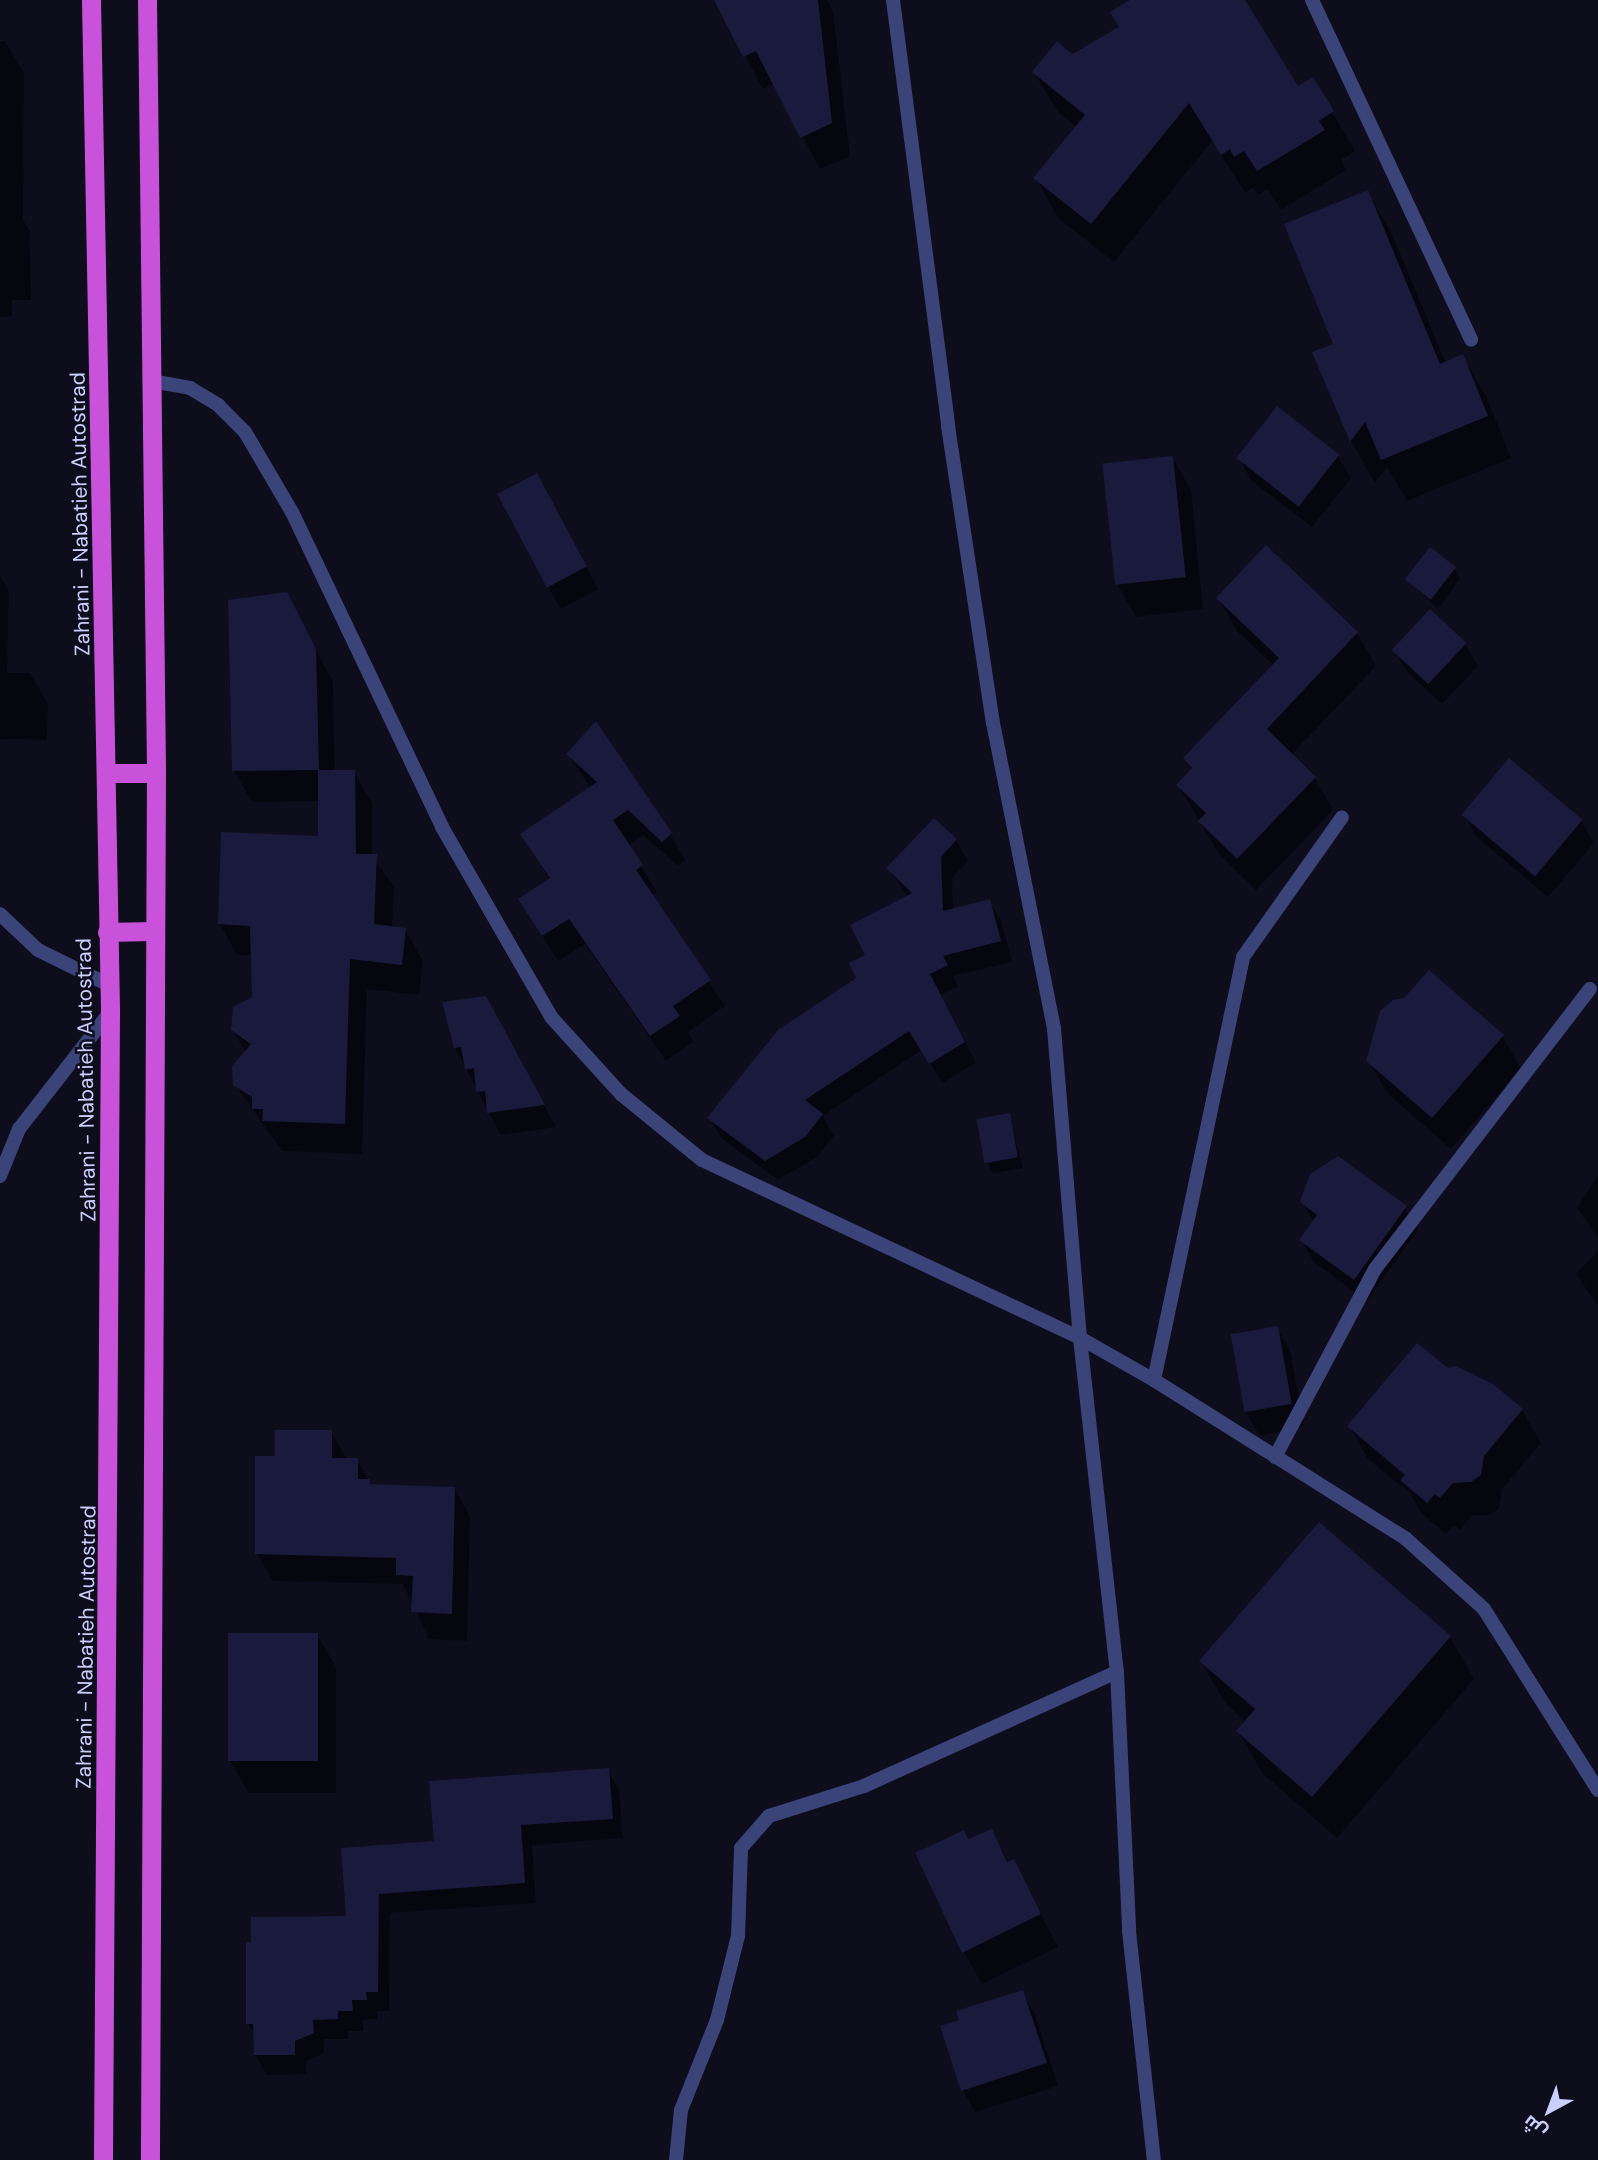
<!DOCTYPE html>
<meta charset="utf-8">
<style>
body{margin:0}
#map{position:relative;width:1598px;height:2160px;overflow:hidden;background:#0d0d1c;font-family:"DM Sans",Cairo,sans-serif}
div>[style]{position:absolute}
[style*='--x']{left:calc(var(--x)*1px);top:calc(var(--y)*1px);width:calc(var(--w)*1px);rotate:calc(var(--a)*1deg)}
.shadow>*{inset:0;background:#0007}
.building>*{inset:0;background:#1a1a3c;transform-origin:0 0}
.minor>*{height:14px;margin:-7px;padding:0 7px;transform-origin:7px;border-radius:7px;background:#3a4479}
.trunk>*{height:19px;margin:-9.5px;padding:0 9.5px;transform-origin:9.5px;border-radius:9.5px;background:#c852da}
span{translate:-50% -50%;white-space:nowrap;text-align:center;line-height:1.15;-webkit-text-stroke:5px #0d0d1c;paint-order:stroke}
.street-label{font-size:21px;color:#cbcffc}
.north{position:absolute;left:1514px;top:2076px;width:70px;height:70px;-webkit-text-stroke:5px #0d0d1c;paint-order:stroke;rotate:221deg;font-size:19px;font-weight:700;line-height:28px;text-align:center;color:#cbcffc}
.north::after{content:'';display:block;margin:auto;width:24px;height:32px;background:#cbcffc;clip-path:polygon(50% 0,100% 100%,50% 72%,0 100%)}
</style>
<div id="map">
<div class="shadow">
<i style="clip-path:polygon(716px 0,827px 0,833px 11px,850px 156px,820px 169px,774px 83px,763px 89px)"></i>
<i style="clip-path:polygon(1134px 0,1243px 0,1298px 88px,1312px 80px,1332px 112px,1355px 151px,1341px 160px,1346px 170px,1281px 210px,1268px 189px,1258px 195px,1254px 187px,1245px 193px,1212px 141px,1114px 262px,1058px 218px,1036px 178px,1077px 128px,1057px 111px,1034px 72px,1121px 28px)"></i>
<i style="clip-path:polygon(0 41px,5px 41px,24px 73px,23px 220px,30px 231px,31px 300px,12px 300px,12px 316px,0 317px)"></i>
<i style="clip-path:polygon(1368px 192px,1392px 234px,1446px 364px,1462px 356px,1487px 398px,1511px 458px,1407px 501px,1387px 467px,1375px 483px,1351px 441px,1315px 353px,1335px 345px)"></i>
<i style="clip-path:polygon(1277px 408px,1338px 456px,1351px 478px,1312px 527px,1251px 480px,1239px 458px)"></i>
<i style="clip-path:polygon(1172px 457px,1191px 490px,1203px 609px,1136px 617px,1117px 584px)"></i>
<i style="clip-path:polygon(549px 497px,598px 589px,561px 609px,548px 587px)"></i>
<i style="clip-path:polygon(1266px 548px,1357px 633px,1376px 666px,1291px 755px,1315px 778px,1333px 810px,1256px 890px,1219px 854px,1178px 785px,1192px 771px,1185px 758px,1274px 666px,1237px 631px,1218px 598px)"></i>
<i style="clip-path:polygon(1454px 568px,1460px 578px,1438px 609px,1408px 580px)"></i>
<i style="clip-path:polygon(0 575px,9px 592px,7px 673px,30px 673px,48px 704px,47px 740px,0 739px)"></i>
<i style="clip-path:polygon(286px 594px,333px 682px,335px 772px,354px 772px,372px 803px,372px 856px,394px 887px,392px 928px,405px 929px,423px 961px,419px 995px,367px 989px,362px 1154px,282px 1151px,235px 1084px,246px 1053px,233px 1030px,253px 998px,252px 955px,237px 955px,220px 924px,320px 838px,320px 801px,252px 802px,234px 771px)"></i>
<i style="clip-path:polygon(1465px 644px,1478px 666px,1442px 704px,1407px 672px,1394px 650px)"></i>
<i style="clip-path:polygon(568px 755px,670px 834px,685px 860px,678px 866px,643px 835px,628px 846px,657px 892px,651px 896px,725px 1006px,688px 1032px,693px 1042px,666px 1061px,585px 944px,558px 961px,520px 899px,550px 880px,522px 834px,591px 788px)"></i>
<i style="clip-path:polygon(1464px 815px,1581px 821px,1594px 843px,1548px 897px,1477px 837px)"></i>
<i style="clip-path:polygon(934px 821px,956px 840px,968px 861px,952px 878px,953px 910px,989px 901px,1001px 921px,1012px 962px,953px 976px,958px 986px,941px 995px,976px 1063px,942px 1083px,922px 1050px,823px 1116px,834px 1136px,817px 1157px,778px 1180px,721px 1138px,710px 1118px,859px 978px,867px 956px,908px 897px,888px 868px)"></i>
<i style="clip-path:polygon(498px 1020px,556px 1127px,501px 1135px,489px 1113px,455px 1048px)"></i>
<i style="clip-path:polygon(1502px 1036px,1521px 1068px,1451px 1149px,1387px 1093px,1368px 1060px)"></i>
<i style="clip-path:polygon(1009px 1115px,1023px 1168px,993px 1173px,987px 1162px)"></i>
<i style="clip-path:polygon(1598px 1175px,1598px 1238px,1577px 1208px)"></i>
<i style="clip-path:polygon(1302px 1202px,1405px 1208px,1418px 1229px,1367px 1301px,1314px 1262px,1301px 1240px,1314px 1222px)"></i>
<i style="clip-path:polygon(1598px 1251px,1598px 1306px,1576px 1274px)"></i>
<i style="clip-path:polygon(1277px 1328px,1290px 1350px,1304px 1426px,1260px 1436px,1247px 1415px,1233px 1335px)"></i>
<i style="clip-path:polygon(1447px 1370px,1522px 1410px,1541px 1443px,1502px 1489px,1499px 1508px,1490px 1515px,1472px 1515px,1460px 1530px,1454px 1525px,1446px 1534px,1421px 1513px,1410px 1493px,1368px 1459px,1349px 1426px)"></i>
<i style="clip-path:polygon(331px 1431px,347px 1460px,357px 1460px,372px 1486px,454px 1488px,470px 1516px,467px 1641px,429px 1639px,403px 1584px,273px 1581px,257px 1554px,276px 1458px)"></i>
<i style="clip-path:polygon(317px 1635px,336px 1667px,336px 1793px,249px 1793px,230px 1761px)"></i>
<i style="clip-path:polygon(1450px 1637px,1474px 1679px,1337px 1838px,1263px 1774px,1238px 1731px,1246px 1722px,1225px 1703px,1201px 1661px)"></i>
<i style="clip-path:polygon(608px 1770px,619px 1790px,623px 1838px,532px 1845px,536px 1903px,390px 1913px,389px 2011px,377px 2011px,377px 2019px,363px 2020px,363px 2031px,348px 2031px,348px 2039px,324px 2039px,324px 2053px,306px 2061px,306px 2074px,267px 2075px,255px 2055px,255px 2035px,248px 2024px,348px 1917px,436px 1843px)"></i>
<i style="clip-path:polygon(991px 1831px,1009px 1862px,1013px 1861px,1058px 1947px,982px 1984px,964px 1952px,968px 1841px)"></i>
<i style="clip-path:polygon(1022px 1992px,1035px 2014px,1058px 2086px,975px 2112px,963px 2090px,942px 2027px)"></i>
</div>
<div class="building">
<i style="clip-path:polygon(714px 0,818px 0,832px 123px,800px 138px,756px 51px,743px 57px)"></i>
<i style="clip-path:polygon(1130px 0,1245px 0,1298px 86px,1313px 77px,1334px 111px,1319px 121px,1325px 130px,1257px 171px,1244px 151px,1234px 157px,1230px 149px,1221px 155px,1189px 103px,1091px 224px,1033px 178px,1085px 115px,1032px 72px,1057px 41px,1072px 54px,1119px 27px,1110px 12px)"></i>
<i style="clip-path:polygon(1368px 190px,1440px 364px,1463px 354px,1488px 416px,1381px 460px,1365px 422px,1350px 442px,1312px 352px,1333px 344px,1284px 224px)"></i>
<i style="left:1277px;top:406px;width:79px;height:66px;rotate:38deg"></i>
<i style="left:1173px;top:456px;width:122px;height:71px;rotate:84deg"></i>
<i style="left:537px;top:473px;width:106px;height:45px;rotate:62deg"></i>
<i style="clip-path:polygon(1266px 545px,1358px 632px,1267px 729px,1316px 777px,1237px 859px,1198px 821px,1206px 813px,1176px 785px,1192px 768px,1183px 758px,1279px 658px,1216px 598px)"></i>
<i style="left:1430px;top:547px;width:33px;height:41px;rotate:38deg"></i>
<i style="clip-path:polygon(287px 592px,316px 649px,319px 770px,355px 770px,356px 854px,377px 854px,374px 924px,406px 928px,402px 965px,350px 959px,345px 1124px,262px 1121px,263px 1109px,252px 1109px,252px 1097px,233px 1085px,232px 1066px,251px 1044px,231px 1030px,233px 1007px,252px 997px,250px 926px,218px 924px,221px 832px,318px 836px,318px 770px,232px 771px,228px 600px)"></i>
<i style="left:1430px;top:609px;width:50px;height:56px;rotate:43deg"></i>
<i style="clip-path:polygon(596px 721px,672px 833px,662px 842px,628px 810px,613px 820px,643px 865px,636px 870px,711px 980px,673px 1006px,680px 1016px,650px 1036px,569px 919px,542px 936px,518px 899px,550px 878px,520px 834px,597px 782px,566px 754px)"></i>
<i style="left:1509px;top:758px;width:96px;height:74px;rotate:40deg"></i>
<i style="clip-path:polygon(934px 818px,957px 839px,941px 857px,943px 911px,990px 899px,1001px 941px,943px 956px,948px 965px,930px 974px,965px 1042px,929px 1064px,909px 1031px,805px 1100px,823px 1114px,805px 1137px,765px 1161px,707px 1118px,778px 1030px,856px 978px,849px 963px,865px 955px,850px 925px,912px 893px,886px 868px)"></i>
<i style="clip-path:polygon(1429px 970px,1504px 1035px,1432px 1118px,1366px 1061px,1380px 1011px,1393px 1000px,1404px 998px)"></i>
<i style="clip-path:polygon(486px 996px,545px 1105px,487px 1113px,485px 1091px,476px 1092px,474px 1068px,465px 1070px,461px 1047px,454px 1048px,442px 1002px)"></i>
<i style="left:1010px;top:1113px;width:45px;height:34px;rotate:80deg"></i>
<i style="clip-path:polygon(1338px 1156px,1407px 1206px,1354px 1280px,1299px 1240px,1317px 1215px,1300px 1202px,1310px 1174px)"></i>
<i style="left:1278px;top:1326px;width:79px;height:48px;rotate:80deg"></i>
<i style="clip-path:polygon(1417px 1343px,1448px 1368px,1456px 1366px,1493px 1384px,1523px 1409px,1484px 1456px,1481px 1475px,1471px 1482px,1453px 1483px,1440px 1498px,1435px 1494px,1427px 1503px,1400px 1480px,1405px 1475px,1347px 1426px)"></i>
<i style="clip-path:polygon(275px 1430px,332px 1430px,332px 1458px,358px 1458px,358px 1479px,370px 1479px,370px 1484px,455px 1487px,452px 1614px,411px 1612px,413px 1576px,396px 1575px,396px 1558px,255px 1554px,255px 1456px,275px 1456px)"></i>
<i style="clip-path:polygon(1319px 1522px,1451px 1636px,1312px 1797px,1236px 1731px,1255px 1709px,1199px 1661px)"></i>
<i style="left:228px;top:1633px;width:90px;height:128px"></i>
<i style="clip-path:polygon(609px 1768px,613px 1819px,521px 1825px,525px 1883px,379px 1894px,378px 1992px,366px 1992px,367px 2000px,352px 2000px,353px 2011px,338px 2011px,338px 2019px,313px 2020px,314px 2033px,295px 2041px,295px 2055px,254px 2055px,253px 2024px,246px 2024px,246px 1942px,251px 1942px,251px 1917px,346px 1916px,341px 1848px,434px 1841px,429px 1781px)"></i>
<i style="clip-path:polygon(992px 1829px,1007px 1862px,1014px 1859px,1041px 1914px,962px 1953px,915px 1853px,964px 1830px,968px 1839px)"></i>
<i style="clip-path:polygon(1023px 1990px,1047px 2063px,961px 2091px,940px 2026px,959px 2020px,956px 2011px)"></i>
</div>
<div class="minor">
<i style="--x:893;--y:0;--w:430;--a:82.6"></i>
<i style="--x:948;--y:426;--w:300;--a:81.4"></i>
<i style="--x:993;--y:723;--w:312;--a:78.7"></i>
<i style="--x:1054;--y:1029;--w:310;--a:85.2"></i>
<i style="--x:1080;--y:1338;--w:336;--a:83.7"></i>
<i style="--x:1117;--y:1672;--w:259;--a:87.3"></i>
<i style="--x:1129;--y:1931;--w:230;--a:83.8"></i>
<i style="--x:1312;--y:0;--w:375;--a:64.9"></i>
<i style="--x:151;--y:381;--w:40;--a:10"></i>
<i style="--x:190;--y:388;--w:33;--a:31"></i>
<i style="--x:218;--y:405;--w:38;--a:45"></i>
<i style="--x:245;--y:432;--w:93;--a:59.6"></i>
<i style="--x:292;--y:512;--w:349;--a:64.5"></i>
<i style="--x:442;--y:827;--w:220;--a:60.1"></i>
<i style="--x:552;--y:1018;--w:103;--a:47.8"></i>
<i style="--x:621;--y:1094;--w:104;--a:39.2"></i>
<i style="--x:702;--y:1160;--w:418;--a:25.2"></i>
<i style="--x:1080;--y:1338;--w:85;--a:29.6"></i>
<i style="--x:1154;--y:1380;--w:297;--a:32.2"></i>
<i style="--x:1405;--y:1538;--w:106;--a:41.9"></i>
<i style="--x:1484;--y:1609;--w:214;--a:57.8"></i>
<i style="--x:0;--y:914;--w:52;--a:43.5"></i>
<i style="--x:38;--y:950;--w:79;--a:26.2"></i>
<i style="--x:0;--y:1176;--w:51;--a:-68"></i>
<i style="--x:19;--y:1129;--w:148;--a:-52.1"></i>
<i style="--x:1154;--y:1380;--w:432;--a:-78.1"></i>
<i style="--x:1243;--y:957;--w:171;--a:-54.7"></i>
<i style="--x:1275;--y:1457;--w:213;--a:-62"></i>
<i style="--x:1375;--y:1269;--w:353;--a:-52.5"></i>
<i style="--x:676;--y:2160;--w:50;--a:-84.3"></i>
<i style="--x:681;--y:2110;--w:97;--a:-68.2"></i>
<i style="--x:717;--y:2020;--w:87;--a:-76"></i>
<i style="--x:738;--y:1936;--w:88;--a:-88"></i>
<i style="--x:741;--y:1848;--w:43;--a:-48.8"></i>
<i style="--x:769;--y:1816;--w:100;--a:-17.5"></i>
<i style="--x:864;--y:1786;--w:277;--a:-24.3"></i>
</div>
<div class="trunk">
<i style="--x:91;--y:0;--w:1012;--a:88.92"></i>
<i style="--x:110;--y:1012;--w:1148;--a:90.35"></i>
<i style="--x:147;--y:0;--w:773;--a:89.33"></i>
<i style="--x:156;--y:773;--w:1387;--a:90.25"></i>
<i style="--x:108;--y:773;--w:48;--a:0"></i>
<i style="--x:107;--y:932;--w:45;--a:-1.3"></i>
</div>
<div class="street-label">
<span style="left:80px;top:514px;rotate:-91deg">Zahrani - Nabatieh Autostrad</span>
<span style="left:86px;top:1080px;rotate:-91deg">Zahrani - Nabatieh Autostrad</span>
<span style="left:86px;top:1647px;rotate:-89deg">Zahrani - Nabatieh Autostrad</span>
</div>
<div class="north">ش</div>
</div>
